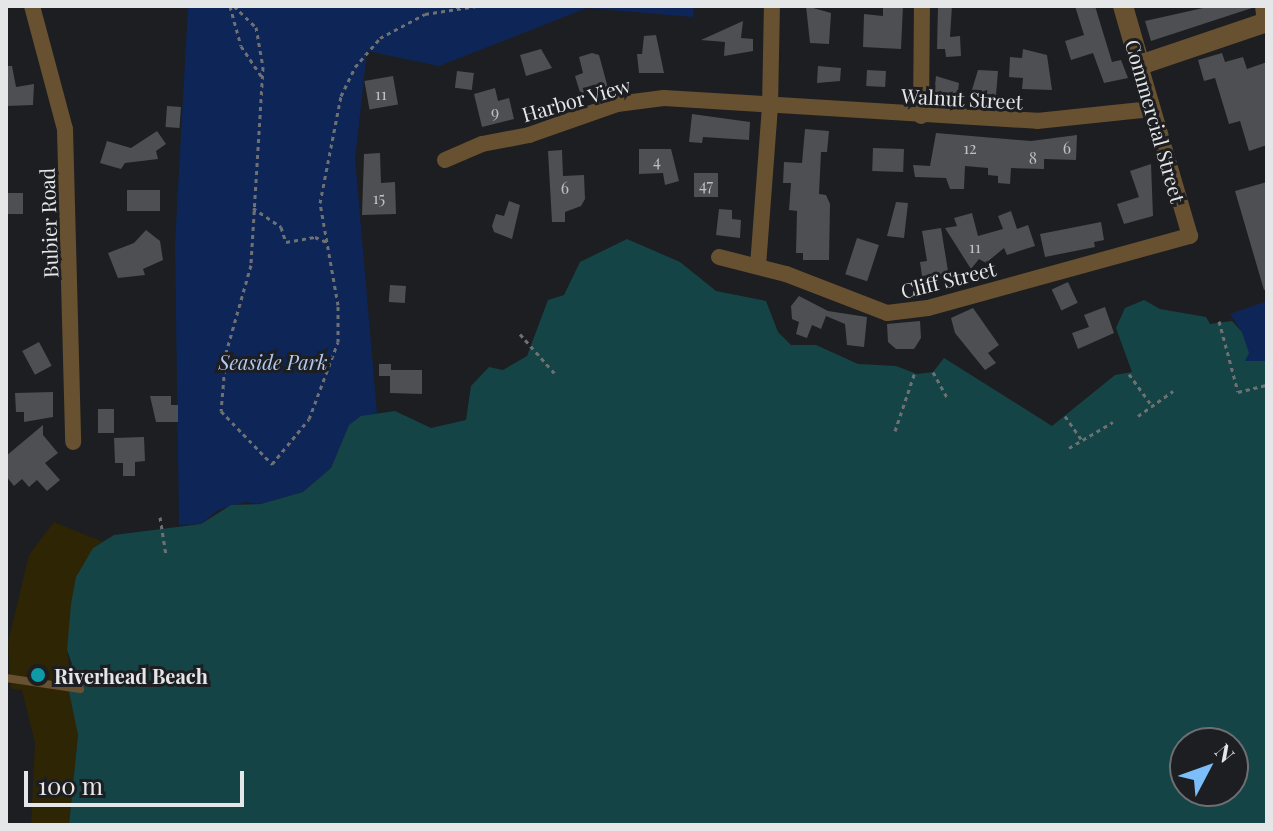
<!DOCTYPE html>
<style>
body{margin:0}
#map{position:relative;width:1273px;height:831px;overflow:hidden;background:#1d1e21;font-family:"Playfair Display",serif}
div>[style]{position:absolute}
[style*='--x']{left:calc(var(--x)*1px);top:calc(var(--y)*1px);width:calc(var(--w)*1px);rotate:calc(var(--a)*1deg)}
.green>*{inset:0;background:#0d2657}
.sand>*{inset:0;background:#2d2504}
.water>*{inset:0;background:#154446}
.building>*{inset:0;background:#4d4f52;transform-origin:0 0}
.path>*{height:3px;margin-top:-1.5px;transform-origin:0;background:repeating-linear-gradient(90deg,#6e7072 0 4px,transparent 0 8px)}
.service>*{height:8px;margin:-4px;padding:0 4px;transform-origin:4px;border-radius:4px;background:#675130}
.minor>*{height:16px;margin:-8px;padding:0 8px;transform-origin:8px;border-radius:8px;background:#675130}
.tertiary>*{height:20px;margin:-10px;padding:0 10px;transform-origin:10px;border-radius:10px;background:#675130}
.dots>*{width:22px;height:22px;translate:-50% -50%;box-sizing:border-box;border:4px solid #1d1e21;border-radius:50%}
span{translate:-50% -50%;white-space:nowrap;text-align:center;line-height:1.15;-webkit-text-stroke:6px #1d1e21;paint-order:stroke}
.number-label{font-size:16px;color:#bec0c2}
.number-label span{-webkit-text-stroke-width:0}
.street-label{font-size:20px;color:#e4e6e8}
.park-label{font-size:20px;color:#b2c9f1;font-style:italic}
.poi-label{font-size:20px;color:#e4e6e8;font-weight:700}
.left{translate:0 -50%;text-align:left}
.frame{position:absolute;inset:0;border:8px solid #e4e6e8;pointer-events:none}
.north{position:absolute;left:1169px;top:727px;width:80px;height:80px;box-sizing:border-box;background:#1d1e21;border:2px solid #6d6e71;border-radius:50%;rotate:49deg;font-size:22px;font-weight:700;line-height:32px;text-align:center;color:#e4e6e8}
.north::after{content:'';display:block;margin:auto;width:28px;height:36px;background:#7cbef9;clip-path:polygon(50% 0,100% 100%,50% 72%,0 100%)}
.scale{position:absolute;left:24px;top:771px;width:220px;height:36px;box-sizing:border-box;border:4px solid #e4e6e8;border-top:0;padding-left:10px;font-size:24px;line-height:28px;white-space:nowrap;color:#e4e6e8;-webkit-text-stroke:6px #1d1e21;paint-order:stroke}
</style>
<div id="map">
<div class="green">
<i style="clip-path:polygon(188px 6px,694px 6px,693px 17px,587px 8px,439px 66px,367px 51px,355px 159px,377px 413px,349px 425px,331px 468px,303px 492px,261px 504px,245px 502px,218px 510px,201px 524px,179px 525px,175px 244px)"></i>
<i style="clip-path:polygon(1267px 301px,1267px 361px,1251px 365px,1245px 362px,1242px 332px,1230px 314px)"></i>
</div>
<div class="sand">
<i style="clip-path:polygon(54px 522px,103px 542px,93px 548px,67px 650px,78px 735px,69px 825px,31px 825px,35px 743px,22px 690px,11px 689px,8px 643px,29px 555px)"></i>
</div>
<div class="water">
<i style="clip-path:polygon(evenodd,627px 239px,680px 262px,716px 291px,766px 301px,778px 332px,791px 345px,816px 345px,858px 364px,896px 366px,917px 374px,933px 372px,944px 358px,1052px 426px,1115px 375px,1132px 372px,1116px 328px,1125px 308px,1144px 300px,1160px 309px,1206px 317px,1210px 324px,1232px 321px,1242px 332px,1249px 353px,1245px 361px,1267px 361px,1267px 825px,69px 825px,78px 735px,66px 677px,72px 664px,67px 650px,71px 604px,76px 577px,93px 548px,114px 535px,201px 524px,231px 505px,261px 504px,303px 492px,331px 468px,349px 425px,361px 416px,395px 411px,431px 428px,466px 420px,471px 386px,489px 367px,503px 370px,527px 356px,548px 300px,564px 295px,580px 262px,627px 239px,1185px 743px,1233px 743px,1233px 791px,1185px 791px,1185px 743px)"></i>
</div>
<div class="building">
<i style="clip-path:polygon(806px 6px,831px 13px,829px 44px,810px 43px)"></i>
<i style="clip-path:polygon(883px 6px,903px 6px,901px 49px,863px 47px,864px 14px,883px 16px)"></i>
<i style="clip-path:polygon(938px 6px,952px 6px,950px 37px,960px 36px,961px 56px,946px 57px,945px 49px,937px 49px)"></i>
<i style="clip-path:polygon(1075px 6px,1095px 6px,1112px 62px,1121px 60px,1128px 78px,1104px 83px,1093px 53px,1071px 60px,1065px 41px,1084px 35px)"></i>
<i style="clip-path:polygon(1212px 6px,1252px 8px,1151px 41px,1145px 21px)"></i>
<i style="clip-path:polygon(743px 21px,741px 38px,753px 39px,753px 51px,724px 56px,725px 42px,701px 40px)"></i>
<i style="clip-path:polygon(656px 35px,664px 73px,639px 73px,637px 54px,642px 54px,644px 36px)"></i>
<i style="clip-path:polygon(541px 49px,552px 68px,526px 76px,520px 55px)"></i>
<i style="clip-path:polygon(1023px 49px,1047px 55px,1052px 90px,1022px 89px,1023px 78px,1009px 77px,1010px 57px,1022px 58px)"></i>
<i style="clip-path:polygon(592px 53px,599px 55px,608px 88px,581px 96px,575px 76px,583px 73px,579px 57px)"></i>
<i style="clip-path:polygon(1222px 53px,1225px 62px,1243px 57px,1247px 69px,1267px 62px,1267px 145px,1249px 151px,1240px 121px,1229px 124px,1215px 78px,1204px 81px,1198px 60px)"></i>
<i style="clip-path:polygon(6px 66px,12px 66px,16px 87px,34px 84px,33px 105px,6px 106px)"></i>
<i style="clip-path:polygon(818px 66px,841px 68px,840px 81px,817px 83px)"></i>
<i style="left:867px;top:70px;width:19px;height:16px;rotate:3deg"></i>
<i style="clip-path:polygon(978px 70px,998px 71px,996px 95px,971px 93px)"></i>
<i style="left:457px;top:71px;width:17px;height:17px;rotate:7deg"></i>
<i style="left:393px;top:76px;width:29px;height:29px;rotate:80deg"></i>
<i style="clip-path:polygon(936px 76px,959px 83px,957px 99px,934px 96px)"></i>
<i style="clip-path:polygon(495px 88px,498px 101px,509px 98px,514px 119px,482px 127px,474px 94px)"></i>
<i style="left:167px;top:106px;width:14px;height:21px;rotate:4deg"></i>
<i style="clip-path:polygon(692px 114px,750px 122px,749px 140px,703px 137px,702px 143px,689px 142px)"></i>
<i style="clip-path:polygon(805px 129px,829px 131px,827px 152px,821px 152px,819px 194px,826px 195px,830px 204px,829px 260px,803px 260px,803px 253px,796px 253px,797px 211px,789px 210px,791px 183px,783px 183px,784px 162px,802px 163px)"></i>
<i style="clip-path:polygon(157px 131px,166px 144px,156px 151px,158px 159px,125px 163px,121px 169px,100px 163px,107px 141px,131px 148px)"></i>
<i style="clip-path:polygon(936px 133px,1031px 141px,1077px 135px,1076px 160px,1044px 159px,1044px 169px,1011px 168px,1010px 184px,998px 183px,998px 176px,988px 175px,988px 168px,965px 166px,964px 189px,950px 189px,946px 178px,915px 177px,913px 165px,930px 166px)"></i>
<i style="left:873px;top:148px;width:31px;height:23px;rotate:2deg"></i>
<i style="clip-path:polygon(639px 149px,671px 149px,679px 181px,665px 185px,663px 173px,639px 174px)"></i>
<i style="clip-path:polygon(562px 150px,563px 176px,584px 175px,585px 199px,581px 206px,565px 212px,565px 222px,552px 222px,548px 151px)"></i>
<i style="clip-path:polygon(380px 153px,381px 183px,395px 182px,396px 214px,362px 215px,364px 154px)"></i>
<i style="clip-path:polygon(1151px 164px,1153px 216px,1124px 224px,1117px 204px,1139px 197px,1130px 171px)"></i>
<i style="left:694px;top:173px;width:24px;height:24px"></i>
<i style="clip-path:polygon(1267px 182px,1267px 289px,1264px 290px,1235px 191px)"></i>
<i style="left:160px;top:190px;width:21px;height:33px;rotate:90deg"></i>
<i style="left:6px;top:193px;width:17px;height:21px"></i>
<i style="clip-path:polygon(509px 201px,520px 205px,512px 239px,494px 232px,492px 226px,496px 214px,504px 216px)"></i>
<i style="clip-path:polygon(896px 202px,908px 203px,904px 238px,887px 236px)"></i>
<i style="clip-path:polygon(719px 209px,732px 210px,732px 219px,741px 220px,740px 238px,716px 235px)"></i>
<i style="clip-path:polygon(1011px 211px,1017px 229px,1028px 225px,1035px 246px,1007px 255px,1004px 248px,986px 263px,979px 259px,971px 269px,945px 228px,957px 226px,954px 218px,972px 213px,978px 236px,1003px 229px,998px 216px)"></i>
<i style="clip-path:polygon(1101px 222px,1104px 240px,1094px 242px,1095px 247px,1045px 257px,1040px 234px)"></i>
<i style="clip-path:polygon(941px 228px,949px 277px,933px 280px,932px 275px,922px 276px,920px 262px,927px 261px,922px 231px)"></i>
<i style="clip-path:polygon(146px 230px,160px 241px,163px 260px,143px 269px,145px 275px,118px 278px,108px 253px,134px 243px)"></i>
<i style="left:857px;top:238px;width:23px;height:38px;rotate:18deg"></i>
<i style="left:1068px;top:282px;width:23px;height:18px;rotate:65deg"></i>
<i style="left:390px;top:285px;width:16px;height:17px;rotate:4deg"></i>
<i style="clip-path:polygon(799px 296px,828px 311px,867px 317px,864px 347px,847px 345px,845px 324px,826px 316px,821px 329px,812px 325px,807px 338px,796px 334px,799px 322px,792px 319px,791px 306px)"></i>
<i style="clip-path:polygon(1105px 307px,1114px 333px,1078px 349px,1072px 333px,1089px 327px,1084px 315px)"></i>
<i style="clip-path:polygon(973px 308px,999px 345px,988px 353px,996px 363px,985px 370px,955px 333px,951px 318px)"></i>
<i style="clip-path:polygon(920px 321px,921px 338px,914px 349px,896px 349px,888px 342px,887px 324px)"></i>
<i style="left:39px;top:342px;width:27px;height:19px;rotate:62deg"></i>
<i style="clip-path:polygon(379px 364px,391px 364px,391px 370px,422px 370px,422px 394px,390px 393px,390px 376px,379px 376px)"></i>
<i style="clip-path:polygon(53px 392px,53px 417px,24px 422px,24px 412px,16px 412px,15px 393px)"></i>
<i style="clip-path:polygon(150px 396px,171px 396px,171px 405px,178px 405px,178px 422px,156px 422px)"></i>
<i style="left:98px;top:409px;width:16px;height:24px"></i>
<i style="clip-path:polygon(43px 425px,43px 435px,58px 453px,45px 463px,60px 480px,47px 491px,37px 480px,29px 487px,22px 479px,14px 486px,6px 476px,6px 456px)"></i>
<i style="clip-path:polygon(144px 437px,145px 461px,135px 462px,135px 476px,123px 476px,123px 463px,115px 463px,114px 438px)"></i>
</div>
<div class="path">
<i style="--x:230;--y:6;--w:41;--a:74.6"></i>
<i style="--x:241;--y:46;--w:37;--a:56"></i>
<i style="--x:234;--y:6;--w:30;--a:44"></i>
<i style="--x:256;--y:27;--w:41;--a:80.1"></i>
<i style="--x:263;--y:67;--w:198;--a:93.5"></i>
<i style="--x:251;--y:265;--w:91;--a:105.9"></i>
<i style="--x:226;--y:353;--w:58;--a:94.9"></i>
<i style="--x:221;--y:411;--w:74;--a:46.1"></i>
<i style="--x:272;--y:464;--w:58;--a:-50.6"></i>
<i style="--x:309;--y:419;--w:82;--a:-69.4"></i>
<i style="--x:338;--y:342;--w:37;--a:-90"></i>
<i style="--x:338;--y:305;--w:104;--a:-100"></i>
<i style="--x:320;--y:203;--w:109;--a:-78.9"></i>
<i style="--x:341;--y:96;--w:32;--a:-64"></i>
<i style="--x:355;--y:67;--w:38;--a:-49"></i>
<i style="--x:380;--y:38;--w:51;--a:-28.1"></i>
<i style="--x:425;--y:14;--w:52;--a:-8.9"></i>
<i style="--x:253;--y:208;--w:34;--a:34"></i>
<i style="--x:281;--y:227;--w:16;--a:72"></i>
<i style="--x:286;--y:242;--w:29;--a:-10"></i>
<i style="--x:315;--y:237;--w:13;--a:23"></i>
<i style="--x:1219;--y:321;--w:73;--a:75"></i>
<i style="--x:1238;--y:392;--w:30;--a:-14"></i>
<i style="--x:520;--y:334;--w:55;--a:48.7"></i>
<i style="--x:933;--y:372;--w:31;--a:61"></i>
<i style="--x:1129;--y:374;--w:39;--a:54"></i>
<i style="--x:1065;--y:416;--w:28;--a:55"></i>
<i style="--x:1138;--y:416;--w:43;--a:-35.5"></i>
<i style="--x:895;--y:431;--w:62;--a:-71.3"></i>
<i style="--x:1069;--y:448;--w:51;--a:-30.6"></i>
<i style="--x:160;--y:517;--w:39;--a:81"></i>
</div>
<div class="service">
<i style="--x:6;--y:678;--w:75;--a:8.5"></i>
</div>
<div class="minor">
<i style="--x:32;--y:6;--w:127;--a:75"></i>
<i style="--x:65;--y:129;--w:313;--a:88.5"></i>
<i style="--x:1263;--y:6;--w:17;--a:83"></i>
<i style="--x:921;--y:116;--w:110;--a:-89.5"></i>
<i style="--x:445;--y:160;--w:40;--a:-23.4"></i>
<i style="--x:482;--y:144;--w:48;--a:-10.8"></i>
<i style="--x:529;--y:135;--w:93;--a:-19.4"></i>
<i style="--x:617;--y:104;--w:47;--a:-7.3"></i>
<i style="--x:664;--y:98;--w:374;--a:3.5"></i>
<i style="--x:1037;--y:121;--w:115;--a:-6"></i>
<i style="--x:719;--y:257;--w:69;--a:14.2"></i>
<i style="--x:786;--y:274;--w:108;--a:21.1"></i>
<i style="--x:887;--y:313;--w:41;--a:-7"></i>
<i style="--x:928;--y:308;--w:272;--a:-15.4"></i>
<i style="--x:1190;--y:236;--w:178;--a:-106.3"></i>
<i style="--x:758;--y:266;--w:159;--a:-85.7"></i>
<i style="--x:770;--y:107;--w:101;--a:-88.9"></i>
</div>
<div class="tertiary">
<i style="--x:1123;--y:6;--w:61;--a:73.9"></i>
<i style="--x:1140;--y:65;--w:134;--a:-18.7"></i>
</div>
<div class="dots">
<i style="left:38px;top:675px;background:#0f9aa8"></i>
</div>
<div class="number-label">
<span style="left:381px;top:94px">11</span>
<span style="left:495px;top:112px">9</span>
<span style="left:970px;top:148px">12</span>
<span style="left:1067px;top:148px">6</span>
<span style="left:1033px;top:158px">8</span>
<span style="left:657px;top:161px">4</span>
<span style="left:706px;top:185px">47</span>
<span style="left:565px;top:188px">6</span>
<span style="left:379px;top:198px">15</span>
<span style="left:975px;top:247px">11</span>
</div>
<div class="street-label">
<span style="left:962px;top:98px;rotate:3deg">Walnut Street</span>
<span style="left:576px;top:99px;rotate:-16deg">Harbor View</span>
<span style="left:1156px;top:121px;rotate:74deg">Commercial Street</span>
<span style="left:48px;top:223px;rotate:-92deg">Bubier Road</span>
<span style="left:948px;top:279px;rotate:-14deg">Cliff Street</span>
</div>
<div class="park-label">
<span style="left:273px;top:361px">Seaside Park</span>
</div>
<div class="poi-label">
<span class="left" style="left:54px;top:675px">Riverhead Beach</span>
</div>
<div class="frame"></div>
<div class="north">N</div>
<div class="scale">100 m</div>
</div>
